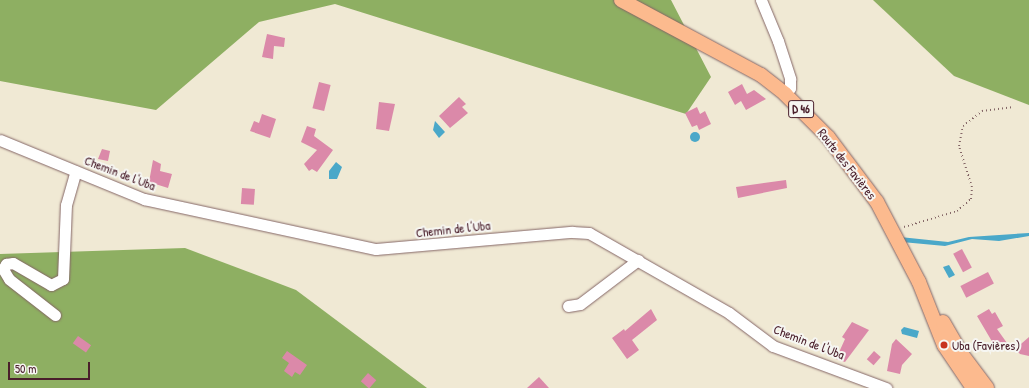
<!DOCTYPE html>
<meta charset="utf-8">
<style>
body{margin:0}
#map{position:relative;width:1029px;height:388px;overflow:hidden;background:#f0e9d4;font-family:"Patrick Hand",sans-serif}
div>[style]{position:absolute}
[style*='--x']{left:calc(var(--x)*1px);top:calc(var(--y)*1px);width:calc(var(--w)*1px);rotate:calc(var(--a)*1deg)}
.forest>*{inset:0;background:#8eaf62}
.water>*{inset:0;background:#4aa8c9}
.round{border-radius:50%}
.building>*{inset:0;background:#db89a9;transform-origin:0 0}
.path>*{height:2px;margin-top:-1px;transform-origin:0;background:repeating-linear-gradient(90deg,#846666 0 1px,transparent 0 4px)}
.roads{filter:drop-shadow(0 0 1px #846666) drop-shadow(0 0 1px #846666)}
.minor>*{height:11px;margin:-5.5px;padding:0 5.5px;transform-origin:5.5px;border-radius:5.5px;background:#fff}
.major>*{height:14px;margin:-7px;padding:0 7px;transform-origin:7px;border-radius:7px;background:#fcba8e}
.dots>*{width:11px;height:11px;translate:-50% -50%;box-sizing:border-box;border:2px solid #f6f6f2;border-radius:50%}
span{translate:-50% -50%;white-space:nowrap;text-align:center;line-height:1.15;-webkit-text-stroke:4px #f6f6f2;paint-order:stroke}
.shield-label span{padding:1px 3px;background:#f6f6f2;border:1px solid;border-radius:3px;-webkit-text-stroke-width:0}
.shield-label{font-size:12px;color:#4a1f2b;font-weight:700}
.street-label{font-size:13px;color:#4a1f2b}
.poi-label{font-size:13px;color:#4a1f2b}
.left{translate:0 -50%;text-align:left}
.scale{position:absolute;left:8px;top:362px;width:82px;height:18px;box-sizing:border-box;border:2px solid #4a1f2b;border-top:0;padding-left:5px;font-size:12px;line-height:14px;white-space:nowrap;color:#4a1f2b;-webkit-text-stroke:3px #f6f6f2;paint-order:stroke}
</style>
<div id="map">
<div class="forest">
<i style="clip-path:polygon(0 0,671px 0,711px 77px,686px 114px,335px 4px,259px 22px,156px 110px,0 81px)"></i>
<i style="clip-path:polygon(873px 0,1029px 0,1029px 105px,954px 76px)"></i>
<i style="clip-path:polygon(185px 248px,296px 290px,427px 388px,0 388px,0 254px)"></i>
</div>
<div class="water">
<i style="clip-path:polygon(435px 121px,445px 132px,439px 138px,433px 130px)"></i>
<i class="round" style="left:690px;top:132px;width:10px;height:10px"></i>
<i style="clip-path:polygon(336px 162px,342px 167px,337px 179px,329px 179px,329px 171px)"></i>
<i style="clip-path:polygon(1029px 233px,1029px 236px,999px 241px,972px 239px,945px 246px,902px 242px,900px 237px,948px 242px,969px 237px)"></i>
<i style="clip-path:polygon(949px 265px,955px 275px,949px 278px,943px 267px)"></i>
<i style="clip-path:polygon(904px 327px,919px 331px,917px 338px,902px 334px,901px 330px)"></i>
</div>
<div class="building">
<i style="clip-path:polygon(267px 34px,285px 38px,284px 47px,274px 46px,273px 59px,262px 57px)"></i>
<i style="left:319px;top:82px;width:12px;height:27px;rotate:14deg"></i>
<i style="clip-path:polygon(742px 84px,747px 94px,754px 90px,766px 99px,746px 110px,741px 101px,735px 105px,728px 92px)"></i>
<i style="clip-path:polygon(459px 97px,466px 104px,462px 107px,468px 113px,450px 128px,439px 116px)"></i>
<i style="clip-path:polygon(379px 102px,395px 104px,389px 131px,376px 129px)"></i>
<i style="clip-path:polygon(697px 107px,700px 114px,705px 111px,711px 124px,699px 130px,697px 125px,692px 127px,685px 113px)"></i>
<i style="clip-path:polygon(262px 114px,276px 119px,270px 138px,250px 131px,254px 121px,259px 123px)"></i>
<i style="clip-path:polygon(307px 126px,316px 129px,314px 136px,333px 150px,317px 172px,312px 169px,309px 171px,304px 164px,317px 150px,301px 142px)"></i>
<i style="clip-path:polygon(102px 149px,110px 151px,108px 161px,98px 159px)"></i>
<i style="clip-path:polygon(153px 160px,161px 164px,160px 171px,172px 174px,168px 188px,149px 182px)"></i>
<i style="clip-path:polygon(786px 180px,787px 188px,738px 198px,736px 187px)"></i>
<i style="left:242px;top:188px;width:13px;height:16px;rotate:4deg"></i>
<i style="left:962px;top:249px;width:21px;height:10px;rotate:62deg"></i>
<i style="left:988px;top:272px;width:13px;height:31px;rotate:63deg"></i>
<i style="clip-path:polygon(651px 309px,657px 320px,632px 340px,639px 350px,627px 359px,612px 338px,624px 329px,625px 331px)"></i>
<i style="clip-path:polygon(989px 309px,992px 314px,995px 312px,1003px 326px,997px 329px,1007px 343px,997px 350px,977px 316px)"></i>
<i style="clip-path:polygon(852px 322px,869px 330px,845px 362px,836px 359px,845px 339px,842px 337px)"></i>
<i style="left:78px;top:336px;width:16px;height:9px;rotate:35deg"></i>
<i style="clip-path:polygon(1029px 337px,1029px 356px,1020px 354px,1015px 349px)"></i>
<i style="clip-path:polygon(896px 339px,912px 354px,902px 365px,900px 374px,887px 371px,892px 344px)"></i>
<i style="clip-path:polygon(287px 351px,307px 365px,300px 375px,295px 372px,292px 377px,284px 371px,289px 363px,282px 358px)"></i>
<i style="left:874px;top:351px;width:9px;height:11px;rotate:41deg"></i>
<i style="left:368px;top:373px;width:11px;height:11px;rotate:41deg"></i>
<i style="clip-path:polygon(539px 377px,549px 388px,527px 388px)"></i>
</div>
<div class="path">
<i style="--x:904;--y:227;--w:55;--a:-16.8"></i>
<i style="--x:957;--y:211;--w:18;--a:-41"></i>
<i style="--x:971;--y:199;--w:12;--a:-85"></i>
<i style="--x:972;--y:187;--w:43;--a:-107.6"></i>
<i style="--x:959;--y:146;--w:20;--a:-79"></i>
<i style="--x:963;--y:126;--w:24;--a:-38"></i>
<i style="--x:982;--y:111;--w:32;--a:-7"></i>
</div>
<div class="roads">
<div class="minor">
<i style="--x:761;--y:0;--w:44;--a:67.5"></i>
<i style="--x:778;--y:41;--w:40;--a:72"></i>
<i style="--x:790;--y:79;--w:9;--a:90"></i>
<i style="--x:790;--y:88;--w:8;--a:130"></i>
<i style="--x:0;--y:140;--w:156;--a:22.3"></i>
<i style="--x:144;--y:199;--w:237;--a:12.2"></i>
<i style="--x:376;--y:249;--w:197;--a:-5"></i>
<i style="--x:572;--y:232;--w:17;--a:3"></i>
<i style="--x:589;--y:233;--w:161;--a:29.7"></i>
<i style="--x:729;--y:313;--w:55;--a:36.9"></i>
<i style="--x:773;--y:346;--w:121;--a:20.4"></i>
<i style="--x:568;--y:306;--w:12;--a:-9"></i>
<i style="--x:580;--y:304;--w:73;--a:-37.2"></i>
<i style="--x:55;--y:315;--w:58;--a:-142"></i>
<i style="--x:9;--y:279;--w:12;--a:-121"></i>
<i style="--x:3;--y:269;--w:6;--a:-59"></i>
<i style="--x:6;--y:264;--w:7;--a:-8"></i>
<i style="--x:13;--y:263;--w:44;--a:30.1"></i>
<i style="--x:51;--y:285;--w:13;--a:-27"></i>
<i style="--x:63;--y:279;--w:74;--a:-87.7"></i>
<i style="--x:66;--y:205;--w:35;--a:-74"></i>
</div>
<div class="major">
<i style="--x:621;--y:0;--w:159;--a:28.2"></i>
<i style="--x:761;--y:75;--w:31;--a:38"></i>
<i style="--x:785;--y:94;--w:61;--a:45"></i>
<i style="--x:828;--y:137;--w:81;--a:53"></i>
<i style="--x:877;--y:202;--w:90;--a:62.3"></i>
<i style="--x:919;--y:282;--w:68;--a:68.4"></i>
<i style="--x:944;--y:345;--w:52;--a:56"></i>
<i style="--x:943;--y:322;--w:39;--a:60"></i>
<i style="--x:963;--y:356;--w:40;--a:53"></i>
</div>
</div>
<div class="dots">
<i style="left:944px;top:345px;background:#c8321e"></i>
</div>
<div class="shield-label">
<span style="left:801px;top:109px">D 46</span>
</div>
<div class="street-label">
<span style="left:847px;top:164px;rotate:52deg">Route des Favières</span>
<span style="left:120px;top:173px;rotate:21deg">Chemin de l'Uba</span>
<span style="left:453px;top:229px;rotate:-6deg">Chemin de l'Uba</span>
<span style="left:809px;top:342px;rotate:21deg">Chemin de l'Uba</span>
</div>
<div class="poi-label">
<span class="left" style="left:952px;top:345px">Uba (Favières)</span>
</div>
<div class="scale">50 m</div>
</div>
